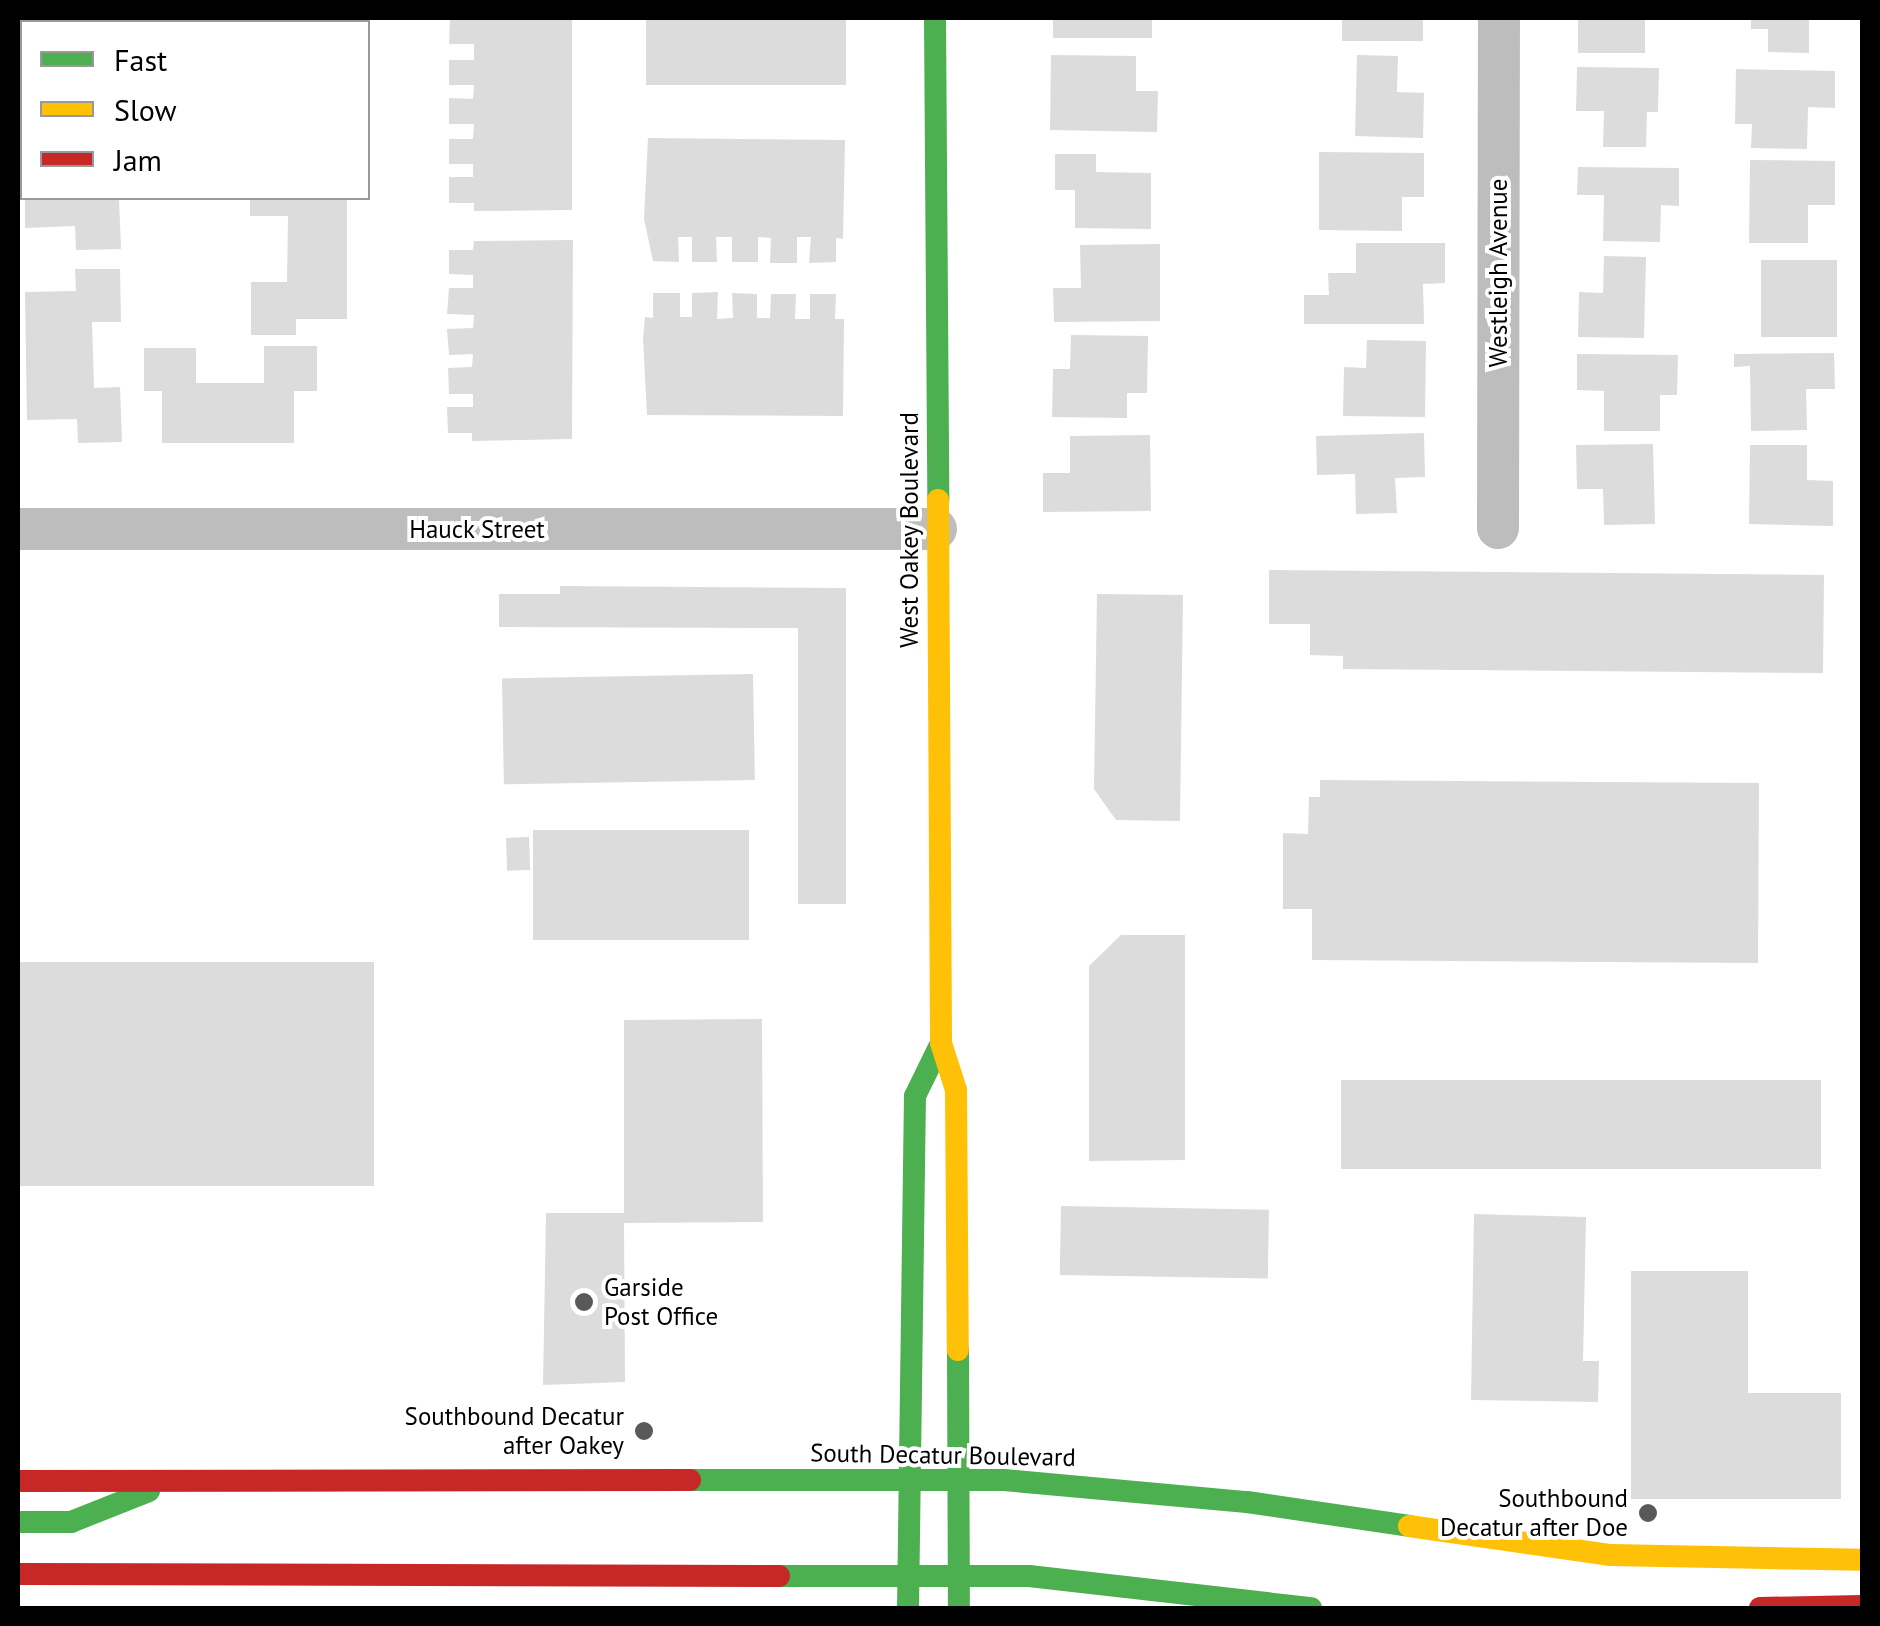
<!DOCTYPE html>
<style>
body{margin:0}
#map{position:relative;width:1880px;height:1626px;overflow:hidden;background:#fff;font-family:"PT Sans",sans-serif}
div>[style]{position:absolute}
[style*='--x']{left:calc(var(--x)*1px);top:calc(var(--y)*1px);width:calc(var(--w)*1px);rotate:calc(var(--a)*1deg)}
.building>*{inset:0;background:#dcdcdc;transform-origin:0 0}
.street>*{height:42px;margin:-21px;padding:0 21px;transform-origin:21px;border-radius:21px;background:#bdbdbd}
.fast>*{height:22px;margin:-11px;padding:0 11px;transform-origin:11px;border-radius:11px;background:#4caf50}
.slow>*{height:22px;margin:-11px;padding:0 11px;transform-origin:11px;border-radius:11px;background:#ffc107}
.jam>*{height:22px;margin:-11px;padding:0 11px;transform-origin:11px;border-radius:11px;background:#c62828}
.dots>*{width:28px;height:28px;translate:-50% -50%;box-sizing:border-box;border:5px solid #fff;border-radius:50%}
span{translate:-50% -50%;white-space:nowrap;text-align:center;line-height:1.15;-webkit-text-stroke:8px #fff;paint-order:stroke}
.street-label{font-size:25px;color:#000}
.poi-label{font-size:25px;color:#000}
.left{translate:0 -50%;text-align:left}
.right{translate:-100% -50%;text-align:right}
.frame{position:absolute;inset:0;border:20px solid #000;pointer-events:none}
.legend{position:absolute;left:20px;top:20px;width:350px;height:180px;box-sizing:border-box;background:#fff;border:2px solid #999;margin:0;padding:12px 18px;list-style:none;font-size:30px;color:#000}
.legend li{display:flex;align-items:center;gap:20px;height:50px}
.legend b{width:50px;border:2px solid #999}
</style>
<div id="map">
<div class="building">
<i style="clip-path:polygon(572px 18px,572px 210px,474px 211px,474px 203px,449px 203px,449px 177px,473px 177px,473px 164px,449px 164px,449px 139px,473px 139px,474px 124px,449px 124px,449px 98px,473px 99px,474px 85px,449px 85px,449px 60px,474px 60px,474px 44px,449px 44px,450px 19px)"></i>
<i style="left:646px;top:18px;width:200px;height:67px"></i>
<i style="left:1053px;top:18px;width:99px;height:20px"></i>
<i style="left:1342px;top:18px;width:81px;height:23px"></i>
<i style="left:1578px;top:18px;width:67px;height:35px"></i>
<i style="clip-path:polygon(1751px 18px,1809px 18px,1809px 53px,1768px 52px,1768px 29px,1751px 29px)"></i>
<i style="clip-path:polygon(1051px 55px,1136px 56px,1136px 91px,1158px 91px,1157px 132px,1050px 130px)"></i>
<i style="clip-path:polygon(1357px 55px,1398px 56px,1397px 92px,1424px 93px,1423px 138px,1355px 136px)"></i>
<i style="clip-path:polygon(1577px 67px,1659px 68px,1658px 112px,1647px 112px,1646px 147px,1603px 147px,1604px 111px,1576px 111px)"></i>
<i style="clip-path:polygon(1736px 69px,1835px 71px,1835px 108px,1808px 107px,1807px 149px,1751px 148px,1752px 124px,1735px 124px)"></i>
<i style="clip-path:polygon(648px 138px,845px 140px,843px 239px,836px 238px,836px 262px,809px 263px,811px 237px,797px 237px,797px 263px,770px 263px,771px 238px,758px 237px,758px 262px,732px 262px,732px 237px,716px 237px,717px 262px,692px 262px,692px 237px,678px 237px,679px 262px,653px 261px,644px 219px)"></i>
<i style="clip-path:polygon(1319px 152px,1424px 153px,1424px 197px,1402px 197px,1402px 231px,1319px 230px)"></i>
<i style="clip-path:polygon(1055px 154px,1096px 154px,1096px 172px,1151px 173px,1151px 229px,1075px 228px,1075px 190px,1055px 190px)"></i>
<i style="clip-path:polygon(1750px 160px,1835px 161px,1835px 205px,1808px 205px,1808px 243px,1749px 243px)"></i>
<i style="clip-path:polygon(1578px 167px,1679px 168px,1679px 206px,1661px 205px,1660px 242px,1603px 241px,1604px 195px,1577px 195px)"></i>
<i style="clip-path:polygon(25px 198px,119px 198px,121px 249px,76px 250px,75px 226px,25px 228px)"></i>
<i style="clip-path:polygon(250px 198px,347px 198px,347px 319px,296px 319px,296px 335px,251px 335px,251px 282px,287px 282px,288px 216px,250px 216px)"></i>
<i style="clip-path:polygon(573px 240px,572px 439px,472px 441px,472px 433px,448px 433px,447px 407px,473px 407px,473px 394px,449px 394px,448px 368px,472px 367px,473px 354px,449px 355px,447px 329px,473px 328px,474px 315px,447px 314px,449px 288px,473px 288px,473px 275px,449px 274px,449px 250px,473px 250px,474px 241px)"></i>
<i style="clip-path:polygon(1356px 243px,1445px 243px,1445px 283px,1423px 284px,1424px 324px,1304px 324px,1304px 295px,1329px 295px,1328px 273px,1356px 273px)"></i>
<i style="clip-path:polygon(1160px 244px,1160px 321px,1054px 322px,1053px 288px,1081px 288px,1080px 245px)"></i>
<i style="clip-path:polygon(1604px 256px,1646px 257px,1644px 338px,1578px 337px,1579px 292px,1603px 293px)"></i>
<i style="left:1761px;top:260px;width:76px;height:77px"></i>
<i style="clip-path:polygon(75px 269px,120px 269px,121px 322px,92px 322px,94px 388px,120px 387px,122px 442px,78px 443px,77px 419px,27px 420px,25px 292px,76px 291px)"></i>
<i style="clip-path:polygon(718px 292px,717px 319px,733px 318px,732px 293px,757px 294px,757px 318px,770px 318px,771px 294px,796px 294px,795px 319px,810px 319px,810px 294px,836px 294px,835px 319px,844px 319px,843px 416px,647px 415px,643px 338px,645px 317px,653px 318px,653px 293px,680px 293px,680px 317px,692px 317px,692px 293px)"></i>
<i style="clip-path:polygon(1071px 335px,1148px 336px,1147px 393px,1127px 393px,1127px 418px,1052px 417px,1053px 369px,1070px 369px)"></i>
<i style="clip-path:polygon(1367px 340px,1426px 341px,1425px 417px,1343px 416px,1344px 367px,1366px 368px)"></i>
<i style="clip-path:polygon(264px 346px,317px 346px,317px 391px,294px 391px,294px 443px,162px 443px,162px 391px,144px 391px,144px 348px,196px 348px,196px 383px,264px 383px)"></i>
<i style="clip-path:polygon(1834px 353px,1835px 389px,1806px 389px,1807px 430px,1751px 431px,1750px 366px,1734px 367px,1734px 354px)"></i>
<i style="clip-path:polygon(1577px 354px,1678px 355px,1677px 395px,1660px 395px,1660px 431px,1604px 431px,1604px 391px,1577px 390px)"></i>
<i style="clip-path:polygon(1424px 433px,1425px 477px,1395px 478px,1397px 513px,1356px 514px,1355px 474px,1317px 475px,1316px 436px)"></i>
<i style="clip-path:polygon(1150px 435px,1151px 511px,1043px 512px,1043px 473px,1070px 473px,1070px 436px)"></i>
<i style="clip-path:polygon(1653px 444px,1655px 524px,1604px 525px,1603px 489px,1577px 489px,1576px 445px)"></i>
<i style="clip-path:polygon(1750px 445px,1807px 445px,1807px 480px,1833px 481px,1833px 526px,1749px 524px)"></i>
<i style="clip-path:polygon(1269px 570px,1824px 575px,1823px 673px,1343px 669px,1343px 656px,1310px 655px,1310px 624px,1269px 624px)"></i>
<i style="clip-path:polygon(560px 586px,846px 588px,846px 904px,798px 904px,798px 628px,499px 627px,499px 594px,560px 594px)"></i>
<i style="clip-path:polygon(1097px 594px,1183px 595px,1180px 821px,1116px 820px,1094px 789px)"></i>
<i style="left:753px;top:674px;width:106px;height:251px;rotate:89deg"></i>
<i style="clip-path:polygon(1320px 780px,1759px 783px,1758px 963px,1312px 960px,1312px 909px,1283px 909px,1283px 833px,1308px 834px,1309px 797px,1320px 797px)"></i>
<i style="left:749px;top:830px;width:110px;height:216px;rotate:90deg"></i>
<i style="left:529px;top:837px;width:33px;height:23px;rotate:88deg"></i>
<i style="clip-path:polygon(1121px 935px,1185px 935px,1185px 1160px,1089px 1161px,1089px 966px)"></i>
<i style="left:18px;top:962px;width:356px;height:224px"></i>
<i style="clip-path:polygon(762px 1019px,763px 1222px,624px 1223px,625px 1382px,543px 1385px,546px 1213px,624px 1213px,624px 1020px)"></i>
<i style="left:1341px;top:1080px;width:480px;height:89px"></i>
<i style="left:1061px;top:1206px;width:208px;height:69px;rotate:1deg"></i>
<i style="clip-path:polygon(1474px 1214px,1586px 1217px,1583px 1361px,1599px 1361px,1598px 1402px,1471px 1400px)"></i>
<i style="clip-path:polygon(1631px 1271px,1748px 1271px,1748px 1393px,1841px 1393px,1841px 1499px,1631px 1499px)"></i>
</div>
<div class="street">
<i style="--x:1498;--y:528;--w:510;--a:-89.89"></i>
<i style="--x:18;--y:529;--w:918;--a:0"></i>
</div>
<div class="fast">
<i style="--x:935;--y:18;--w:482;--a:89.6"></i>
<i style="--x:958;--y:1350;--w:258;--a:89.8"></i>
<i style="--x:690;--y:1480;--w:314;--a:0"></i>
<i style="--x:1004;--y:1480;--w:244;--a:5.2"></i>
<i style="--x:1247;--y:1502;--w:164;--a:8.4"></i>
<i style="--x:18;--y:1522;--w:53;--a:0"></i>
<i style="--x:71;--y:1522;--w:84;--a:-21.7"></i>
<i style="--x:779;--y:1576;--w:250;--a:0"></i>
<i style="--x:1029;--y:1576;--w:284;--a:6.5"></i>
<i style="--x:908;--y:1608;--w:512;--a:-89.22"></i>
<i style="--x:915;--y:1096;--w:59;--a:-63.9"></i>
</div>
<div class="slow">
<i style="--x:938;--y:500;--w:543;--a:89.68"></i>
<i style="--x:941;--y:1043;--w:49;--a:72.3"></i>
<i style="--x:956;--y:1090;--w:260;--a:89.6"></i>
<i style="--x:1409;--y:1526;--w:204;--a:8.2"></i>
<i style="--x:1611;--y:1555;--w:251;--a:1.1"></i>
</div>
<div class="jam">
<i style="--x:18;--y:1481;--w:672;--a:-0.09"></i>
<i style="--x:18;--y:1574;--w:761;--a:0.15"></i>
<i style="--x:1760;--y:1608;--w:102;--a:-1.1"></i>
</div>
<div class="dots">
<i style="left:584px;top:1302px;background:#595959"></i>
<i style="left:644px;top:1431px;background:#595959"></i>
<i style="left:1648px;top:1513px;background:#595959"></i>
</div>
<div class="street-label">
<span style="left:1498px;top:273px;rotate:-90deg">Westleigh Avenue</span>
<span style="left:477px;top:529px">Hauck Street</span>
<span style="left:909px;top:530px;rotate:-90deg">West Oakey Boulevard</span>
<span style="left:943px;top:1455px;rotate:1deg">South Decatur Boulevard</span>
</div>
<div class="poi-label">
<span class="left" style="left:604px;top:1302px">Garside<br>Post Office</span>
<span class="right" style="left:624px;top:1431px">Southbound Decatur<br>after Oakey</span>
<span class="right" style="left:1628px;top:1513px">Southbound<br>Decatur after Doe</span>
</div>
<div class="frame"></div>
<ul class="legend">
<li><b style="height:12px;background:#4caf50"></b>Fast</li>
<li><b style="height:12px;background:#ffc107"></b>Slow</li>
<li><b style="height:12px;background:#c62828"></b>Jam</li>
</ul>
</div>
